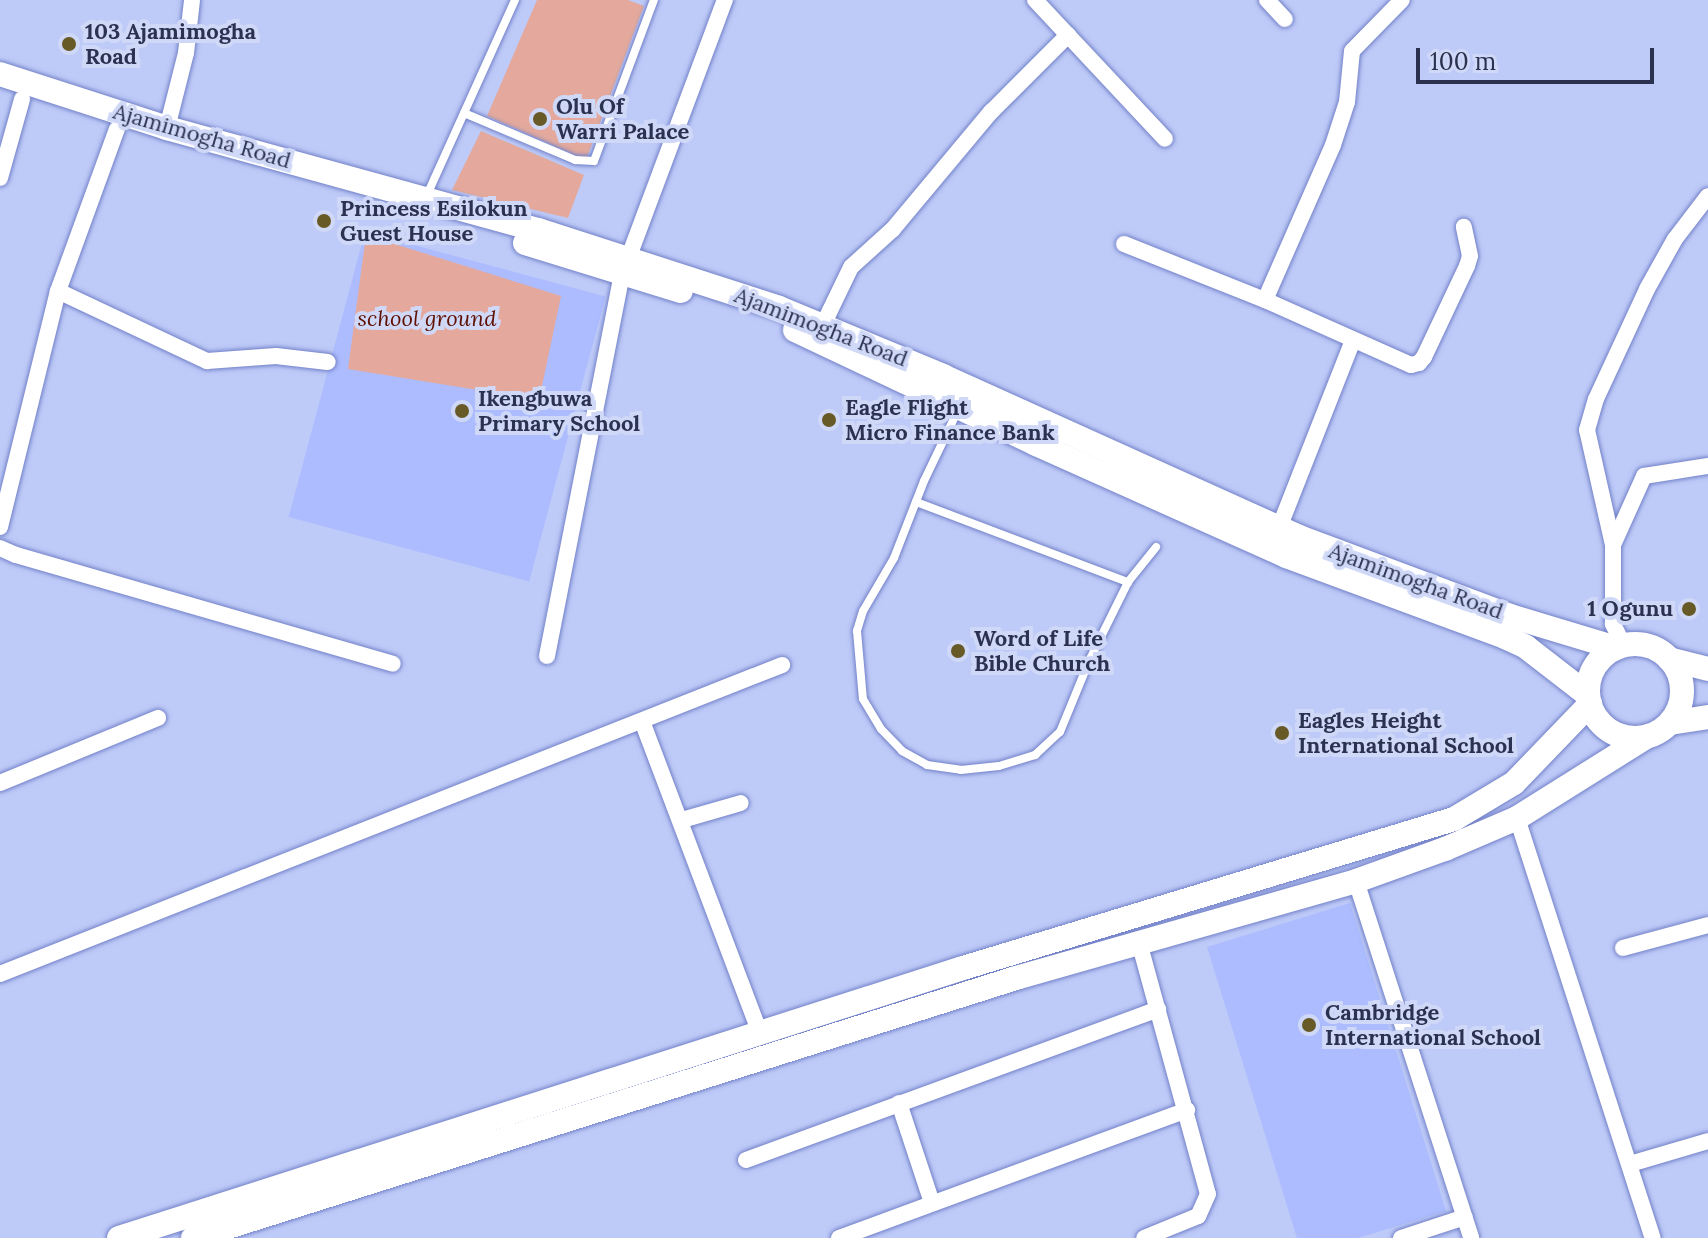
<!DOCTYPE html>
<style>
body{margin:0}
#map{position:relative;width:1708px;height:1238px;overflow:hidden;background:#becaf8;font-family:Lora,serif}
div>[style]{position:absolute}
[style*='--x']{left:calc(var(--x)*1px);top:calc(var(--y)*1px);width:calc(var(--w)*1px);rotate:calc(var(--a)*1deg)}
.built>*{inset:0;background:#acbcfe;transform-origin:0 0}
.green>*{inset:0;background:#e4a99c}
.roads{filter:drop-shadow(0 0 2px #7281c8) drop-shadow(0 0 2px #7281c8)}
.service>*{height:8px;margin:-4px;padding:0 4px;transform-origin:4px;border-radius:4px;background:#fff}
.minor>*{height:16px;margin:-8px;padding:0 8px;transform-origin:8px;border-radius:8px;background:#fff}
.secondary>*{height:24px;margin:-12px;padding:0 12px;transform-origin:12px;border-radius:12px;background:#fff}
.secondary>.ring{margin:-12px;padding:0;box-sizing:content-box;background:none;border:24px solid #fff;border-radius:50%}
.dots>*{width:22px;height:22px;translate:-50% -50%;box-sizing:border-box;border:4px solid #d0d8f7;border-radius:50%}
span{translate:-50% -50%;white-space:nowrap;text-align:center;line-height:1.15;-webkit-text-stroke:8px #d0d8f7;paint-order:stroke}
.poi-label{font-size:22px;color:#2b3250;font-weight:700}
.left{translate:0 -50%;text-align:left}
.right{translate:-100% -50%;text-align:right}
.street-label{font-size:22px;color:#2b3250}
.park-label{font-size:22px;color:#5e1001;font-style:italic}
.scale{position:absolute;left:1416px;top:48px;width:238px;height:36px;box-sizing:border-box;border:4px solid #2b3250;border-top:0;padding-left:10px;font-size:24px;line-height:28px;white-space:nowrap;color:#2b3250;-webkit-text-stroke:6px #d0d8f7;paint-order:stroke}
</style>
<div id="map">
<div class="built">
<i style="left:365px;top:232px;width:249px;height:295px;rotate:15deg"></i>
<i style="clip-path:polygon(1350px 903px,1446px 1211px,1358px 1238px,1297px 1238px,1207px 947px)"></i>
</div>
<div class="green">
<i style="clip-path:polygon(537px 0,628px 0,644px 6px,586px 160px,487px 116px)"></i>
<i style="clip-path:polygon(481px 131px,584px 175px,568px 218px,452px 190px)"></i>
<i style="clip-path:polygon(366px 235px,561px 296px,539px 400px,348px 369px)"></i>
</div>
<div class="roads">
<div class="service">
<i style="--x:464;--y:113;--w:121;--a:22.9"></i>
<i style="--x:575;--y:160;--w:19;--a:3"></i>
<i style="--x:594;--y:161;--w:172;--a:-69.6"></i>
<i style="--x:427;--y:195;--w:214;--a:-65.7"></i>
<i style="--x:959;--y:408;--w:81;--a:115.6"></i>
<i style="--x:924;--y:481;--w:83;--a:111.3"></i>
<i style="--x:894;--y:558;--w:61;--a:120.3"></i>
<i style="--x:863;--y:611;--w:21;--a:107"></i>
<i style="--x:857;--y:631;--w:68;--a:85"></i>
<i style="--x:863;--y:699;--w:35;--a:59"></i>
<i style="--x:881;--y:729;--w:30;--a:46"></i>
<i style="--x:902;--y:751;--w:29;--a:29"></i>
<i style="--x:927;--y:765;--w:34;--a:8"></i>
<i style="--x:961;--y:770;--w:38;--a:-6"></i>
<i style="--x:999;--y:766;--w:38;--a:-17"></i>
<i style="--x:1035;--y:755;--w:34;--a:-43"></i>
<i style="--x:1060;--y:732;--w:79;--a:-67.7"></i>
<i style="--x:1090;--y:659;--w:86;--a:-63.7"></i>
<i style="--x:1128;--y:582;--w:45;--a:-51.3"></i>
<i style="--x:916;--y:502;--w:227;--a:20.7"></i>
</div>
<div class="minor">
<i style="--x:1035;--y:0;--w:190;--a:46.9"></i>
<i style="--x:1267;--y:0;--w:26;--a:47"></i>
<i style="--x:167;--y:128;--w:77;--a:-75.8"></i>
<i style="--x:186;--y:53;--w:53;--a:-83.5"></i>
<i style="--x:0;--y:178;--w:82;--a:-74.4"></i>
<i style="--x:1124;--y:244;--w:152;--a:21.7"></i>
<i style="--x:1265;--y:300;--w:160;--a:24"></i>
<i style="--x:1411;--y:365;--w:8;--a:-14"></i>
<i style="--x:1419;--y:363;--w:8;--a:-50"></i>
<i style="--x:1424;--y:357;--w:101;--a:-64.7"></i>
<i style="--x:1467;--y:266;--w:10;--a:-73"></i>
<i style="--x:1470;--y:256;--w:30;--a:-102"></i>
<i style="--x:58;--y:291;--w:165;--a:25.2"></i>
<i style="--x:207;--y:361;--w:69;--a:-4.1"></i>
<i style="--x:276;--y:356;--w:52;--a:6.6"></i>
<i style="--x:1265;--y:300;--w:169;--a:-66.3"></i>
<i style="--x:1333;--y:145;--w:45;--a:-72"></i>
<i style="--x:1347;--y:102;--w:51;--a:-84.4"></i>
<i style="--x:1352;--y:51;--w:71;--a:-45.6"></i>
<i style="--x:823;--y:325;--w:64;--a:-64.2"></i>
<i style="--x:851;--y:267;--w:57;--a:-42.1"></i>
<i style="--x:893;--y:229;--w:153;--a:-50.1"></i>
<i style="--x:991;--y:112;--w:109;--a:-45"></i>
<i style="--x:0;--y:527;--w:243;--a:-76.2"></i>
<i style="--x:58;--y:291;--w:172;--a:-70"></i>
<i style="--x:1279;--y:528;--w:202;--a:-68.5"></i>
<i style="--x:1613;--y:545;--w:76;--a:-65.8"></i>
<i style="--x:1644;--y:476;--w:65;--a:-8.9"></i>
<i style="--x:0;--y:548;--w:17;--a:24"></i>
<i style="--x:16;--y:555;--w:392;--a:16.1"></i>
<i style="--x:1624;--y:646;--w:25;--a:-117"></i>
<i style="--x:1613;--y:624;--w:79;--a:-90"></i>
<i style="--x:1613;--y:545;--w:118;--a:-102.7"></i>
<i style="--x:1587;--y:430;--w:32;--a:-74"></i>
<i style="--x:1596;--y:399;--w:121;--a:-65.1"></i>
<i style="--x:1647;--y:289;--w:57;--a:-60.8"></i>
<i style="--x:1675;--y:239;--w:54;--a:-52.5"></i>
<i style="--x:547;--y:656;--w:388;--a:-78.9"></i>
<i style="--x:622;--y:275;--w:294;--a:-69.5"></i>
<i style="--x:642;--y:721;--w:334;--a:69.3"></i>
<i style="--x:0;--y:783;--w:171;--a:-22.4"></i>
<i style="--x:1517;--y:818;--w:441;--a:72.1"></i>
<i style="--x:682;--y:820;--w:61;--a:-16.1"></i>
<i style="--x:1356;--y:881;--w:375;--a:72.1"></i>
<i style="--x:1139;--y:942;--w:261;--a:74.7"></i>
<i style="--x:1208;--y:1194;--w:24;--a:114"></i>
<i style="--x:1198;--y:1216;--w:58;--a:157.8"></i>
<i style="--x:1623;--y:948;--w:88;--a:-15.1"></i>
<i style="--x:0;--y:974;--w:841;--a:-21.56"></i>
<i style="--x:899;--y:1103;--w:105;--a:71.7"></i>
<i style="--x:746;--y:1160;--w:439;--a:-20.1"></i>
<i style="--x:1630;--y:1164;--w:81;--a:-16.4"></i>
<i style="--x:839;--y:1238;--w:371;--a:-20.2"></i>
<i style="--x:1401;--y:1238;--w:67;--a:-18.2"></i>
</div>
<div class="secondary">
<i style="--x:0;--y:74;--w:176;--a:17.9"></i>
<i style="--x:167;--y:128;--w:385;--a:15.4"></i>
<i style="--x:538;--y:230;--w:253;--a:17.9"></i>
<i style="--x:779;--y:308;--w:178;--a:22.5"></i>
<i style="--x:943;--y:376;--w:391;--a:24.3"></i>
<i style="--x:1299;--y:537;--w:225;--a:20.5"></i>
<i style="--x:1510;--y:616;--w:111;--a:16.8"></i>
<i style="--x:525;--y:243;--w:163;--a:17.1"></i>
<i style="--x:795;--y:330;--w:267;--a:25.3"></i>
<i style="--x:1036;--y:444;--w:274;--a:24.1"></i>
<i style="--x:1286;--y:556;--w:233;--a:20.3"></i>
<i style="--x:1505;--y:637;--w:23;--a:25"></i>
<i style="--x:1526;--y:647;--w:78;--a:37.7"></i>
<i class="ring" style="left:1588px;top:644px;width:70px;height:70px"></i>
<i style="--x:1669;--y:659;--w:40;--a:14.4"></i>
<i style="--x:1670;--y:723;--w:38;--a:-9"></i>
<i style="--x:119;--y:1238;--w:886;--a:-17.74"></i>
<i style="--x:963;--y:968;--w:513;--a:-16.88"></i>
<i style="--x:1454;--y:819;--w:70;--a:-31"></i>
<i style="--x:1514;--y:783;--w:110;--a:-46.1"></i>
<i style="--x:193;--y:1238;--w:863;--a:-17.53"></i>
<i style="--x:1016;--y:978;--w:354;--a:-15.9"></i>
<i style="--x:1356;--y:881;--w:95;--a:-19.8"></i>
<i style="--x:1445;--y:849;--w:78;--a:-23.3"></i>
<i style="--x:1517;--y:818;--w:152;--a:-32.1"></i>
</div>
</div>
<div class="dots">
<i style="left:69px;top:44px;background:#685a27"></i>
<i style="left:540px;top:119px;background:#685a27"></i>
<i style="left:324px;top:221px;background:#685a27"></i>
<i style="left:462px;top:411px;background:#685a27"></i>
<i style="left:829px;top:420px;background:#685a27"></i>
<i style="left:1689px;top:609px;background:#685a27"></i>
<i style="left:958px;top:651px;background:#685a27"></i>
<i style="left:1282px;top:733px;background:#685a27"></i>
<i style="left:1309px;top:1025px;background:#685a27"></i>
</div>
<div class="poi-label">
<span class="left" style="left:85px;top:44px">103 Ajamimogha<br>Road</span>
<span class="left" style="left:556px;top:119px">Olu Of<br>Warri Palace</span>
<span class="left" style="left:340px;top:221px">Princess Esilokun<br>Guest House</span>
<span class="left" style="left:478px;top:411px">Ikengbuwa<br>Primary School</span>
<span class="left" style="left:845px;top:420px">Eagle Flight<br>Micro Finance Bank</span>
<span class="right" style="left:1673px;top:609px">1 Ogunu</span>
<span class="left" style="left:974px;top:651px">Word of Life<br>Bible Church</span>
<span class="left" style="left:1298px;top:733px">Eagles Height<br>International School</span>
<span class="left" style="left:1325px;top:1025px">Cambridge<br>International School</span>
</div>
<div class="street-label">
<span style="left:202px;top:136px;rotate:16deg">Ajamimogha Road</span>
<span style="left:821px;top:327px;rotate:21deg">Ajamimogha Road</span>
<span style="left:1416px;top:581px;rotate:20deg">Ajamimogha Road</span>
</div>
<div class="park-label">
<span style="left:427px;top:319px">school ground</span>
</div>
<div class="scale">100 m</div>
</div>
